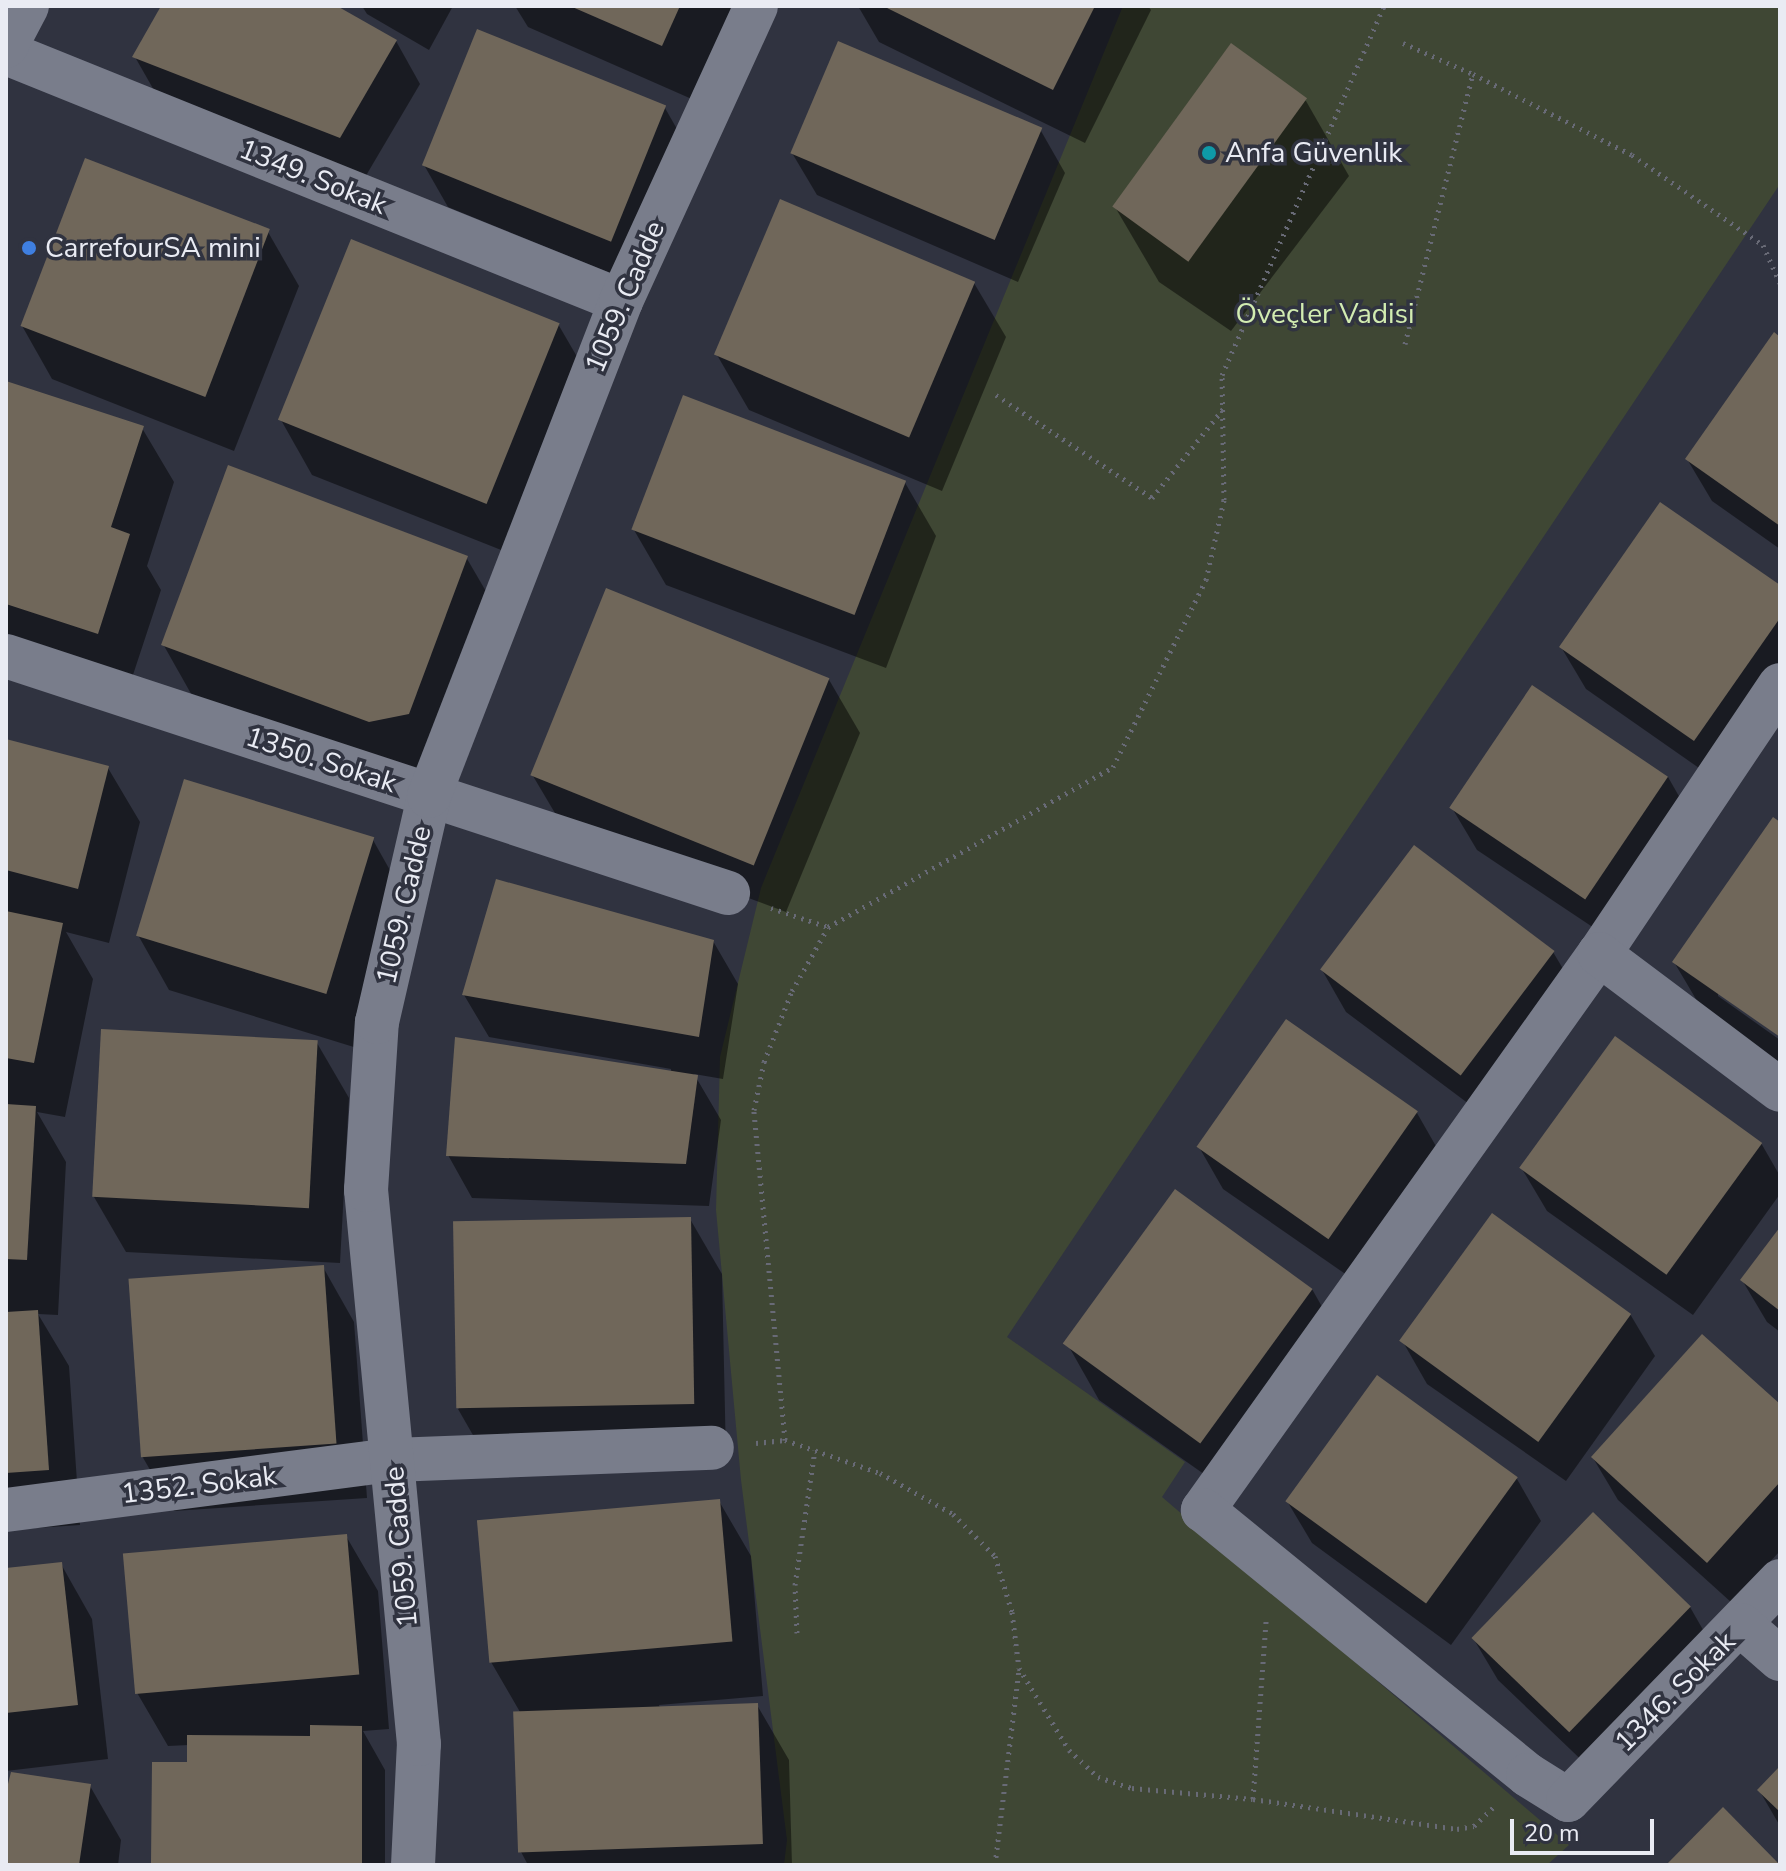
<!DOCTYPE html>
<meta charset="utf-8">
<style>
body{margin:0}
#map{position:relative;width:1786px;height:1871px;overflow:hidden;background:#303340;font-family:"Nunito Sans",sans-serif}
div>[style]{position:absolute}
[style*='--x']{left:calc(var(--x)*1px);top:calc(var(--y)*1px);width:calc(var(--w)*1px);rotate:calc(var(--a)*1deg)}
.green>*{inset:0;background:#3f4734}
.shadow>*{inset:0;background:#0007}
.building>*{inset:0;background:#70675a;transform-origin:0 0}
.path>*{height:5px;margin-top:-2.5px;transform-origin:0;background:repeating-linear-gradient(90deg,#686a76 0 2px,transparent 0 8px)}
.minor>*{height:44px;margin:-22px;padding:0 22px;transform-origin:22px;border-radius:22px;background:#797d8b}
.secondary>*{height:44px;margin:-22px;padding:0 22px;transform-origin:22px;border-radius:22px;background:#797d8b}
.dots>*{width:22px;height:22px;translate:-50% -50%;box-sizing:border-box;border:4px solid #303340;border-radius:50%}
span{translate:-50% -50%;white-space:nowrap;text-align:center;line-height:1.15;-webkit-text-stroke:7px #303340;paint-order:stroke}
.poi-label{font-size:28px;color:#e9ebf3}
.left{translate:0 -50%;text-align:left}
.street-label{font-size:28px;color:#e9ebf3}
.park-label{font-size:28px;color:#d2ecb1}
.frame{position:absolute;inset:0;border:8px solid #e9ebf3;pointer-events:none}
.scale{position:absolute;left:1510px;top:1819px;width:144px;height:36px;box-sizing:border-box;border:4px solid #e9ebf3;border-top:0;padding-left:10px;font-size:24px;line-height:28px;white-space:nowrap;color:#e9ebf3;-webkit-text-stroke:6px #303340;paint-order:stroke}
</style>
<div id="map">
<div class="green">
<i style="clip-path:polygon(1123px 6px,1780px 6px,1780px 184px,1007px 1337px,1185px 1462px,1162px 1497px,1569px 1845px,1547px 1865px,784px 1865px,787px 1840px,741px 1480px,716px 1210px,720px 1057px,761px 888px)"></i>
</div>
<div class="shadow">
<i style="clip-path:polygon(164px 6px,333px 6px,396px 41px,420px 84px,364px 179px,159px 99px,135px 57px)"></i>
<i style="clip-path:polygon(362px 6px,453px 6px,429px 50px,367px 14px)"></i>
<i style="clip-path:polygon(515px 6px,735px 6px,694px 100px,528px 27px)"></i>
<i style="clip-path:polygon(858px 6px,1148px 6px,1151px 10px,1085px 143px,879px 42px)"></i>
<i style="clip-path:polygon(1232px 46px,1306px 101px,1349px 176px,1231px 331px,1159px 282px,1115px 207px)"></i>
<i style="clip-path:polygon(665px 108px,689px 150px,635px 283px,448px 207px,424px 165px)"></i>
<i style="clip-path:polygon(1041px 131px,1065px 173px,1018px 282px,817px 195px,792px 153px)"></i>
<i style="clip-path:polygon(268px 232px,299px 286px,234px 451px,52px 379px,21px 324px)"></i>
<i style="clip-path:polygon(974px 283px,1006px 337px,942px 491px,749px 410px,717px 355px)"></i>
<i style="clip-path:polygon(558px 324px,590px 379px,519px 557px,312px 475px,281px 420px)"></i>
<i style="clip-path:polygon(1780px 339px,1780px 549px,1712px 501px,1687px 459px)"></i>
<i style="clip-path:polygon(6px 383px,142px 428px,174px 482px,147px 566px,161px 590px,129px 687px,6px 647px)"></i>
<i style="clip-path:polygon(904px 481px,936px 536px,886px 668px,666px 585px,634px 530px)"></i>
<i style="clip-path:polygon(466px 557px,498px 612px,440px 768px,402px 777px,194px 699px,163px 644px)"></i>
<i style="clip-path:polygon(1780px 587px,1780px 694px,1719px 782px,1586px 689px,1561px 647px)"></i>
<i style="clip-path:polygon(828px 678px,860px 733px,786px 912px,565px 830px,533px 776px)"></i>
<i style="clip-path:polygon(6px 741px,108px 768px,140px 822px,109px 943px,66px 932px,93px 979px,65px 1117px,37px 1112px,66px 1162px,58px 1315px,38px 1314px,69px 1366px,80px 1525px,6px 1530px)"></i>
<i style="clip-path:polygon(1668px 777px,1692px 819px,1612px 940px,1477px 850px,1452px 808px)"></i>
<i style="clip-path:polygon(1780px 825px,1780px 1035px,1718px 991px,1718px 996px,1780px 1040px,1780px 1068px,1706px 1016px,1674px 962px)"></i>
<i style="clip-path:polygon(373px 840px,404px 895px,357px 1048px,169px 990px,138px 935px)"></i>
<i style="clip-path:polygon(713px 941px,738px 984px,723px 1079px,694px 1074px,721px 1120px,709px 1206px,472px 1198px,448px 1155px,671px 1073px,671px 1069px,489px 1037px,464px 995px)"></i>
<i style="clip-path:polygon(1553px 952px,1578px 994px,1485px 1116px,1346px 1012px,1322px 970px)"></i>
<i style="clip-path:polygon(1286px 1022px,1417px 1113px,1441px 1155px,1354px 1280px,1223px 1189px,1199px 1147px)"></i>
<i style="clip-path:polygon(317px 1043px,349px 1098px,340px 1263px,126px 1252px,94px 1197px)"></i>
<i style="clip-path:polygon(1761px 1143px,1780px 1176px,1780px 1194px,1693px 1315px,1547px 1211px,1522px 1169px)"></i>
<i style="clip-path:polygon(690px 1219px,722px 1274px,726px 1458px,489px 1463px,458px 1409px)"></i>
<i style="clip-path:polygon(1780px 1231px,1780px 1332px,1767px 1322px,1742px 1280px)"></i>
<i style="clip-path:polygon(323px 1267px,354px 1322px,367px 1498px,174px 1511px,142px 1456px)"></i>
<i style="clip-path:polygon(1312px 1289px,1343px 1344px,1235px 1496px,1099px 1400px,1068px 1345px)"></i>
<i style="clip-path:polygon(1630px 1314px,1655px 1356px,1566px 1481px,1427px 1384px,1403px 1342px)"></i>
<i style="clip-path:polygon(1780px 1407px,1780px 1551px,1732px 1603px,1618px 1500px,1593px 1458px)"></i>
<i style="clip-path:polygon(1517px 1479px,1541px 1521px,1451px 1645px,1312px 1543px,1287px 1501px)"></i>
<i style="clip-path:polygon(719px 1501px,751px 1556px,763px 1696px,659px 1705px,660px 1708px,757px 1705px,789px 1760px,792px 1865px,528px 1865px,520px 1850px,520px 1712px,491px 1662px)"></i>
<i style="clip-path:polygon(1593px 1515px,1690px 1607px,1714px 1649px,1595px 1773px,1498px 1680px,1473px 1638px)"></i>
<i style="clip-path:polygon(346px 1536px,378px 1591px,389px 1729px,363px 1731px,385px 1770px,385px 1865px,155px 1865px,189px 1764px,189px 1745px,168px 1746px,136px 1691px)"></i>
<i style="clip-path:polygon(61px 1564px,92px 1619px,108px 1759px,6px 1771px,6px 1570px)"></i>
<i style="clip-path:polygon(1780px 1769px,1780px 1826px,1759px 1790px)"></i>
<i style="clip-path:polygon(90px 1786px,121px 1840px,118px 1865px,6px 1865px,6px 1794px)"></i>
</div>
<div class="building">
<i style="clip-path:polygon(161px 6px,337px 6px,397px 40px,340px 138px,132px 57px)"></i>
<i style="clip-path:polygon(570px 6px,680px 6px,662px 46px)"></i>
<i style="clip-path:polygon(883px 6px,1095px 6px,1053px 90px)"></i>
<i style="left:477px;top:29px;width:204px;height:147px;rotate:22deg"></i>
<i style="left:838px;top:41px;width:222px;height:122px;rotate:23deg"></i>
<i style="left:1231px;top:43px;width:94px;height:202px;rotate:36deg"></i>
<i style="left:85px;top:158px;width:198px;height:180px;rotate:21deg"></i>
<i style="left:780px;top:199px;width:212px;height:169px;rotate:23deg"></i>
<i style="left:351px;top:239px;width:225px;height:195px;rotate:22deg"></i>
<i style="clip-path:polygon(1774px 332px,1780px 337px,1780px 526px,1685px 459px)"></i>
<i style="clip-path:polygon(6px 381px,144px 426px,111px 527px,130px 534px,98px 634px,6px 604px)"></i>
<i style="left:683px;top:395px;width:239px;height:144px;rotate:21deg"></i>
<i style="clip-path:polygon(228px 465px,468px 556px,409px 714px,369px 722px,161px 645px)"></i>
<i style="clip-path:polygon(1660px 502px,1780px 585px,1780px 618px,1694px 741px,1559px 647px)"></i>
<i style="left:606px;top:588px;width:241px;height:202px;rotate:22deg"></i>
<i style="left:1532px;top:685px;width:164px;height:148px;rotate:34deg"></i>
<i style="clip-path:polygon(6px 739px,109px 766px,78px 889px,6px 870px)"></i>
<i style="left:184px;top:779px;width:199px;height:164px;rotate:17deg"></i>
<i style="clip-path:polygon(1773px 817px,1780px 822px,1780px 1037px,1672px 962px)"></i>
<i style="left:1414px;top:845px;width:176px;height:156px;rotate:37deg"></i>
<i style="clip-path:polygon(496px 879px,714px 940px,699px 1037px,462px 995px)"></i>
<i style="clip-path:polygon(6px 911px,63px 923px,34px 1063px,6px 1058px)"></i>
<i style="left:1286px;top:1019px;width:161px;height:156px;rotate:35deg"></i>
<i style="left:101px;top:1029px;width:217px;height:168px;rotate:3deg"></i>
<i style="left:1615px;top:1036px;width:182px;height:163px;rotate:36deg"></i>
<i style="clip-path:polygon(455px 1037px,698px 1075px,686px 1164px,446px 1156px)"></i>
<i style="clip-path:polygon(6px 1104px,36px 1106px,27px 1260px,6px 1259px)"></i>
<i style="left:1175px;top:1189px;width:170px;height:191px;rotate:36deg"></i>
<i style="left:1492px;top:1213px;width:172px;height:158px;rotate:36deg"></i>
<i style="left:691px;top:1217px;width:187px;height:238px;rotate:89deg"></i>
<i style="clip-path:polygon(1780px 1227px,1780px 1311px,1740px 1280px)"></i>
<i style="left:324px;top:1265px;width:179px;height:196px;rotate:86deg"></i>
<i style="clip-path:polygon(38px 1310px,49px 1470px,6px 1473px,6px 1312px)"></i>
<i style="clip-path:polygon(1702px 1334px,1780px 1404px,1780px 1482px,1707px 1563px,1591px 1457px)"></i>
<i style="left:1377px;top:1375px;width:174px;height:156px;rotate:36deg"></i>
<i style="left:720px;top:1499px;width:143px;height:244px;rotate:85deg"></i>
<i style="left:1593px;top:1512px;width:136px;height:175px;rotate:44deg"></i>
<i style="left:347px;top:1534px;width:141px;height:225px;rotate:85deg"></i>
<i style="clip-path:polygon(62px 1562px,78px 1705px,6px 1713px,6px 1568px)"></i>
<i style="left:758px;top:1703px;width:141px;height:245px;rotate:88deg"></i>
<i style="clip-path:polygon(310px 1725px,362px 1726px,362px 1865px,151px 1863px,152px 1762px,187px 1762px,187px 1735px,310px 1736px)"></i>
<i style="clip-path:polygon(1780px 1766px,1780px 1812px,1757px 1790px)"></i>
<i style="clip-path:polygon(11px 1772px,91px 1784px,79px 1865px,6px 1865px,6px 1792px)"></i>
<i style="clip-path:polygon(1723px 1807px,1780px 1865px,1666px 1865px)"></i>
</div>
<div class="path">
<i style="--x:1403;--y:43;--w:77;--a:23.9"></i>
<i style="--x:1473;--y:74;--w:178;--a:27"></i>
<i style="--x:1632;--y:155;--w:159;--a:34.5"></i>
<i style="--x:1763;--y:245;--w:42;--a:65.9"></i>
<i style="--x:1405;--y:344;--w:278;--a:-75.9"></i>
<i style="--x:996;--y:395;--w:187;--a:33.4"></i>
<i style="--x:1152;--y:498;--w:114;--a:-51.4"></i>
<i style="--x:771;--y:908;--w:60;--a:18.4"></i>
<i style="--x:828;--y:927;--w:327;--a:-29.3"></i>
<i style="--x:1113;--y:767;--w:209;--a:-63.6"></i>
<i style="--x:1206;--y:580;--w:82;--a:-77.3"></i>
<i style="--x:1224;--y:500;--w:125;--a:-90.9"></i>
<i style="--x:1222;--y:375;--w:403;--a:-66.3"></i>
<i style="--x:785;--y:1440;--w:101;--a:19.2"></i>
<i style="--x:880;--y:1473;--w:84;--a:29.3"></i>
<i style="--x:953;--y:1514;--w:59;--a:45"></i>
<i style="--x:995;--y:1556;--w:59;--a:73.1"></i>
<i style="--x:1012;--y:1612;--w:56;--a:82.9"></i>
<i style="--x:1019;--y:1668;--w:96;--a:58.6"></i>
<i style="--x:1069;--y:1750;--w:40;--a:43"></i>
<i style="--x:1098;--y:1777;--w:36;--a:18"></i>
<i style="--x:1132;--y:1788;--w:121;--a:5.2"></i>
<i style="--x:1253;--y:1799;--w:179;--a:-85.8"></i>
<i style="--x:756;--y:1443;--w:29;--a:-6"></i>
<i style="--x:785;--y:1440;--w:331;--a:-95.4"></i>
<i style="--x:754;--y:1110;--w:49;--a:-78.2"></i>
<i style="--x:764;--y:1062;--w:76;--a:-68.5"></i>
<i style="--x:792;--y:991;--w:73;--a:-60.6"></i>
<i style="--x:797;--y:1633;--w:48;--a:-92.4"></i>
<i style="--x:795;--y:1585;--w:136;--a:-81.6"></i>
<i style="--x:1253;--y:1799;--w:206;--a:8.4"></i>
<i style="--x:1457;--y:1829;--w:17;--a:-10"></i>
<i style="--x:1474;--y:1826;--w:28;--a:-44"></i>
<i style="--x:995;--y:1865;--w:197;--a:-83"></i>
</div>
<div class="minor">
<i style="--x:6;--y:53;--w:663;--a:21.96"></i>
<i style="--x:6;--y:656;--w:760;--a:18.17"></i>
<i style="--x:1780;--y:685;--w:324;--a:123.9"></i>
<i style="--x:1599;--y:954;--w:683;--a:125.46"></i>
<i style="--x:1203;--y:1510;--w:419;--a:39.2"></i>
<i style="--x:1528;--y:1775;--w:47;--a:32"></i>
<i style="--x:1568;--y:1800;--w:305;--a:-45.9"></i>
<i style="--x:1599;--y:954;--w:226;--a:36.9"></i>
<i style="--x:6;--y:1510;--w:390;--a:-7.4"></i>
<i style="--x:393;--y:1460;--w:319;--a:-2.2"></i>
<i style="--x:1741;--y:1625;--w:52;--a:41.1"></i>
<i style="--x:413;--y:1865;--w:121;--a:-87.2"></i>
<i style="--x:419;--y:1744;--w:557;--a:-95.46"></i>
<i style="--x:366;--y:1190;--w:168;--a:-86.3"></i>
<i style="--x:377;--y:1022;--w:232;--a:-77"></i>
<i style="--x:429;--y:796;--w:531;--a:-68.8"></i>
<i style="--x:621;--y:301;--w:324;--a:-65.4"></i>
</div>
<div class="secondary">
<i style="--x:6;--y:46;--w:45;--a:-62.3"></i>
</div>
<div class="dots">
<i style="left:1209px;top:153px;background:#0f9aa8"></i>
<i style="left:29px;top:248px;background:#3f7fe0"></i>
</div>
<div class="poi-label">
<span class="left" style="left:1225px;top:153px">Anfa Güvenlik</span>
<span class="left" style="left:45px;top:248px">CarrefourSA mini</span>
</div>
<div class="street-label">
<span style="left:313px;top:177px;rotate:22deg">1349. Sokak</span>
<span style="left:625px;top:297px;rotate:-67deg">1059. Cadde</span>
<span style="left:321px;top:760px;rotate:18deg">1350. Sokak</span>
<span style="left:404px;top:905px;rotate:-77deg">1059. Cadde</span>
<span style="left:199px;top:1485px;rotate:-7deg">1352. Sokak</span>
<span style="left:401px;top:1547px;rotate:-95deg">1059. Cadde</span>
<span style="left:1675px;top:1692px;rotate:-45deg">1346. Sokak</span>
</div>
<div class="park-label">
<span style="left:1325px;top:314px">Öveçler Vadisi</span>
</div>
<div class="frame"></div>
<div class="scale">20 m</div>
</div>
